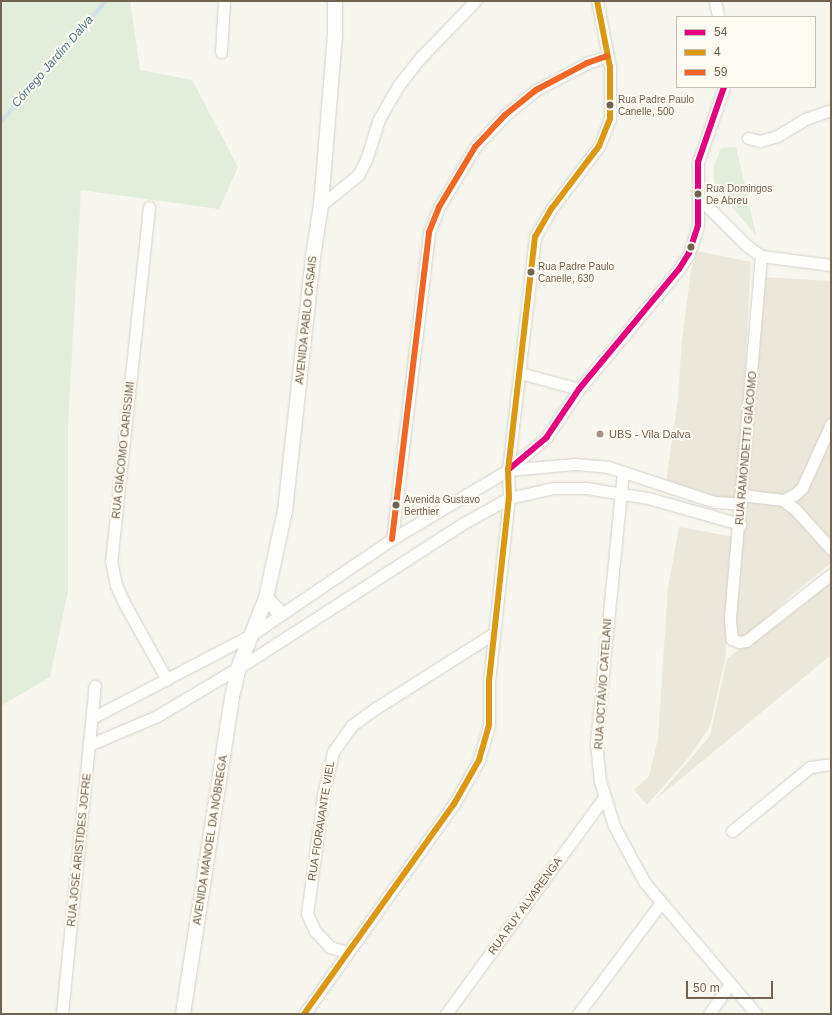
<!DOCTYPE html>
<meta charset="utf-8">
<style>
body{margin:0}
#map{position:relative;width:832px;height:1015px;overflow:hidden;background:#f6f5ee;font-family:Helvetica,sans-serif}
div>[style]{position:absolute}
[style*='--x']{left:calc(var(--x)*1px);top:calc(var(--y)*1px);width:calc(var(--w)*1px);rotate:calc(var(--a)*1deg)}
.residential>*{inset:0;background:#ebe7da}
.green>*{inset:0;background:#e2eddb}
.stream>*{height:3.5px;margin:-1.75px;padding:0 1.75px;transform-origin:1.75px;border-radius:1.75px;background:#d2e1e6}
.roads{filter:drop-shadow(0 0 1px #d6d2cc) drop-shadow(0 0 1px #d6d2cc)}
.minor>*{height:11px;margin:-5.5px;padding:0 5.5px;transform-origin:5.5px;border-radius:5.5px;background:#fefefc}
.tertiary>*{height:14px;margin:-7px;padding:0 7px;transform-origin:7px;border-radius:7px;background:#fefefc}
.bus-1>*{height:6px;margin:-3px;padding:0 3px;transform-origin:3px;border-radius:3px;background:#e5007d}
.bus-2>*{height:6px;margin:-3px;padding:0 3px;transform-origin:3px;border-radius:3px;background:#dc9810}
.bus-3>*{height:6px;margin:-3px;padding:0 3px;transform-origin:3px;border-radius:3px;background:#f26522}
.dots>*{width:11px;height:11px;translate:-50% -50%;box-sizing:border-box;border:2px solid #fdfaf1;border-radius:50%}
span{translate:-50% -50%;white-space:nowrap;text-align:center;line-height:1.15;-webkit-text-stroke:4px #fdfaf1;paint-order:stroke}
.bus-label{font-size:10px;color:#726251}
.left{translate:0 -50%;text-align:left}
.street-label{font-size:11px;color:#726251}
.poi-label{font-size:11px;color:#726251}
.water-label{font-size:12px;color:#51778a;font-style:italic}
.frame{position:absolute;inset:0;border:2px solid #726251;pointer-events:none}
.legend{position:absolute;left:676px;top:16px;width:140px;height:72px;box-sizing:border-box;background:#fdfaf1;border:1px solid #c5bdb1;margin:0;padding:5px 7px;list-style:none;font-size:12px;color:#726251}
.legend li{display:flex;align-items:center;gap:8px;height:20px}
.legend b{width:20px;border:1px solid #c5bdb1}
.scale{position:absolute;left:686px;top:981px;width:87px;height:18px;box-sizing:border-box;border:2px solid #726251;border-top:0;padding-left:5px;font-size:12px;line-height:14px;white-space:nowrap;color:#726251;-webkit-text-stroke:3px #fdfaf1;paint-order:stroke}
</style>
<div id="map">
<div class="residential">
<i style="clip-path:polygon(697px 251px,751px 262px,738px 500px,708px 496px,666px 482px,678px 399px,682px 341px,691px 270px)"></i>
<i style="clip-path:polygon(762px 277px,831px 281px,831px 563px,786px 600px,750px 636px,741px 638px,734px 629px)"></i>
<i style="clip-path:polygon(679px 527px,735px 537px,725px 659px,710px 726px,689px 757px,647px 805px,634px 790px,649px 776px,658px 739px,668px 588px)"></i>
<i style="clip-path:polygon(831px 578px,831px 655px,655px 800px,710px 736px,727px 659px)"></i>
</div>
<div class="green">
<i style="clip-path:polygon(1px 1px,130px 1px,140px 70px,192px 80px,238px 167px,219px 209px,81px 190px,68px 424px,68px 591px,50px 677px,1px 706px)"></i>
<i style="clip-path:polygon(736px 147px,756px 235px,721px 194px,714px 182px,714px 167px,721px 148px)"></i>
</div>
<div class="stream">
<i style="--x:1;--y:122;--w:160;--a:-49"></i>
</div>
<div class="roads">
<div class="minor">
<i style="--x:715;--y:1;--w:16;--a:79"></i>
<i style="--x:221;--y:52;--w:51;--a:-86.6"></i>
<i style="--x:748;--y:138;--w:12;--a:14"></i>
<i style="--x:760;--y:141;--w:18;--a:-16"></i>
<i style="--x:777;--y:136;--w:33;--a:-31"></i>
<i style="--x:805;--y:119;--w:28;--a:-19"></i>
<i style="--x:699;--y:198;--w:66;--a:45"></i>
<i style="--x:746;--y:245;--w:19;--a:36"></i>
<i style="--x:761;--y:256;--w:71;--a:7.3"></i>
<i style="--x:321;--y:205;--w:48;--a:-39"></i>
<i style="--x:358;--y:175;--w:17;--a:-62"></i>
<i style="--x:366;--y:160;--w:43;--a:-72.4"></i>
<i style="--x:379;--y:119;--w:38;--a:-60"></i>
<i style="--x:398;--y:86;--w:37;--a:-52"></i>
<i style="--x:421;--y:57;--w:78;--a:-46"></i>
<i style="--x:149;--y:207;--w:356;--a:96.1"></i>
<i style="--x:111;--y:561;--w:25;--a:78"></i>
<i style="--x:116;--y:585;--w:17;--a:66"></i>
<i style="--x:123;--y:601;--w:90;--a:60.9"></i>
<i style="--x:761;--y:256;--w:366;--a:94.9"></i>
<i style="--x:730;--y:621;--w:18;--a:84"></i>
<i style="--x:732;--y:639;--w:8;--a:23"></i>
<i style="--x:739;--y:642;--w:7;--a:-8"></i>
<i style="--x:746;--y:641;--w:108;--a:-38.2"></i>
<i style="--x:520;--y:373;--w:61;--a:15.2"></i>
<i style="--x:509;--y:469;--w:48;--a:-40"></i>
<i style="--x:546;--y:438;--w:59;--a:-56"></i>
<i style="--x:579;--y:389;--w:156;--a:-50.2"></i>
<i style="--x:679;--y:269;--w:19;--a:-58"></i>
<i style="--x:689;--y:253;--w:29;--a:-72"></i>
<i style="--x:698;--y:225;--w:63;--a:-90"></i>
<i style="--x:698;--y:162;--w:79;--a:-70.9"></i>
<i style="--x:623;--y:472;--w:272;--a:95.7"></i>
<i style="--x:596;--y:743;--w:38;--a:84"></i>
<i style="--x:600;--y:781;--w:47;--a:72.7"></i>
<i style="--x:614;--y:826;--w:65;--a:61.5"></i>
<i style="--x:645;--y:883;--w:172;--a:49.7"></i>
<i style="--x:742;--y:495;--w:41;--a:7"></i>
<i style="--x:783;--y:500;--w:12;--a:-24"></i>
<i style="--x:794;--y:495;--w:11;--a:-41"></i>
<i style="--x:802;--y:488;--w:70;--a:-65.6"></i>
<i style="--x:783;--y:500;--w:15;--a:37"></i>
<i style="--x:795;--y:509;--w:54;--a:48"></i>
<i style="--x:392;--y:539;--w:309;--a:-83.1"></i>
<i style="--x:429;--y:232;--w:27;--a:-68"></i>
<i style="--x:439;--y:207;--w:70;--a:-59"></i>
<i style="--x:475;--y:147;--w:44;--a:-46.8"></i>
<i style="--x:505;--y:115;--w:40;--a:-39"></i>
<i style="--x:536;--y:90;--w:58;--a:-27.9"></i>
<i style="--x:587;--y:63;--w:21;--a:-19"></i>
<i style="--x:92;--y:718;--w:179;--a:-27.6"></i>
<i style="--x:251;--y:635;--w:171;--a:-34.2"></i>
<i style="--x:392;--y:539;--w:135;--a:-30.7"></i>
<i style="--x:508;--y:470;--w:67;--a:-5.1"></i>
<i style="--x:575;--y:464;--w:33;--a:5"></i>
<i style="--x:608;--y:467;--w:113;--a:18.1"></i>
<i style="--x:715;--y:502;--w:26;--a:4"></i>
<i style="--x:89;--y:745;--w:74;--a:-23.1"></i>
<i style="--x:157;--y:716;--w:109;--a:-30.8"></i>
<i style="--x:251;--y:660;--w:251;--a:-32.8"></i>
<i style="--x:462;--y:524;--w:54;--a:-29"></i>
<i style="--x:509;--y:498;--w:45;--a:-12.8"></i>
<i style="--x:553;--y:488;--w:33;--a:0"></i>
<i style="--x:586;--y:488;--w:63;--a:9.2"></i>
<i style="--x:648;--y:498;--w:96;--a:15.8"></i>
<i style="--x:732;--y:831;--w:101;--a:-39.4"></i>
<i style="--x:810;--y:767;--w:21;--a:-8"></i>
<i style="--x:347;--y:952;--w:18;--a:-164"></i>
<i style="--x:330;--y:947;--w:22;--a:-133"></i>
<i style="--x:315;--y:931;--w:19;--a:-115"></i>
<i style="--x:307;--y:914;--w:120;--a:-82.3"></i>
<i style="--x:323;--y:795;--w:44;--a:-76.9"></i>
<i style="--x:333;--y:752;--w:32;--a:-55"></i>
<i style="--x:351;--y:726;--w:31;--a:-36"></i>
<i style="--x:376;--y:708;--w:140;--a:-32.4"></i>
<i style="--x:62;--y:1014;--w:330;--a:-84.3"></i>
<i style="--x:304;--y:1014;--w:258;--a:-54.5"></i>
<i style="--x:454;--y:804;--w:51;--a:-60.4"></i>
<i style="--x:479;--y:760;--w:37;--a:-74"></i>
<i style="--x:489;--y:724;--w:43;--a:-90"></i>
<i style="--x:489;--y:681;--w:184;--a:-83.8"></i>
<i style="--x:509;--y:498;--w:28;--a:-92"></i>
<i style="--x:508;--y:470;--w:235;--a:-83.4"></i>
<i style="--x:535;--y:237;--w:34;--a:-60"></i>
<i style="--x:552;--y:208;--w:78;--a:-52.8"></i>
<i style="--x:599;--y:146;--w:29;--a:-68"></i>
<i style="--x:610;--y:119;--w:52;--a:-90"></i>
<i style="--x:610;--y:67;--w:67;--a:-101.1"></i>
<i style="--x:446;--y:1014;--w:268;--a:-53.9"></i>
<i style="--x:578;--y:1014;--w:137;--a:-53.3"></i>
<i style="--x:709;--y:1014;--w:37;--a:-55"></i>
</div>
<div class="tertiary">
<i style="--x:266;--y:598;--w:21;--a:47"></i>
<i style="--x:183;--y:1014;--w:321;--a:-81.2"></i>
<i style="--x:232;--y:697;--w:32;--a:-77"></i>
<i style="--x:239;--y:666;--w:73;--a:-68.3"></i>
<i style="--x:266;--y:598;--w:89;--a:-77.7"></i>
<i style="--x:285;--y:511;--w:256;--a:-83.7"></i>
<i style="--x:313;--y:257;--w:53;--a:-81.3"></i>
<i style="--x:321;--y:205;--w:171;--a:-85.3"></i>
<i style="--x:335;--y:35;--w:34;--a:-90"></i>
</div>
</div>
<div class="bus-1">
<i style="--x:508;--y:470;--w:50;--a:-40.1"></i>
<i style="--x:546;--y:438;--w:59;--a:-56"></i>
<i style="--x:579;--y:389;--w:156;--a:-50.2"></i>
<i style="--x:679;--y:269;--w:19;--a:-58"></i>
<i style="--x:689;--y:253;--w:29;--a:-72"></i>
<i style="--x:698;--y:225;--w:63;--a:-90"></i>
<i style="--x:698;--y:162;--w:79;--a:-70.9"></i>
</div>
<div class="bus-2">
<i style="--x:304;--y:1014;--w:258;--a:-54.5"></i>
<i style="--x:454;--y:804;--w:51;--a:-60.4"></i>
<i style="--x:479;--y:760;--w:37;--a:-74"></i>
<i style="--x:489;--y:724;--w:43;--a:-90"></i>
<i style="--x:489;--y:681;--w:184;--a:-83.8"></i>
<i style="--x:509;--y:498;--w:28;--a:-92"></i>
<i style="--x:508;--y:470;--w:235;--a:-83.4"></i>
<i style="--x:535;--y:237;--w:34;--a:-60"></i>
<i style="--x:552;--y:208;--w:78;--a:-52.8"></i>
<i style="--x:599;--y:146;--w:29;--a:-68"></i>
<i style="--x:610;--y:119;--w:52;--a:-90"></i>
<i style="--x:610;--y:67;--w:67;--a:-101.1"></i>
</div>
<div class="bus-3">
<i style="--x:392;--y:539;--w:309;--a:-83.1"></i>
<i style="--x:429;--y:232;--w:27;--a:-68"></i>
<i style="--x:439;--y:207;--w:70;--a:-59"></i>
<i style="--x:475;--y:147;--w:44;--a:-46.8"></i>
<i style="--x:505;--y:115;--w:40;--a:-39"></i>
<i style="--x:536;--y:90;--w:58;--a:-27.9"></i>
<i style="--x:587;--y:63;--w:21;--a:-19"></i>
</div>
<div class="dots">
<i style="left:610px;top:105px;background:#726251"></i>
<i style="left:698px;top:194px;background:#726251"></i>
<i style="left:691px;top:247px;background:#726251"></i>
<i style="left:531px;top:272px;background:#726251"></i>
<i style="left:600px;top:434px;background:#a09588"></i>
<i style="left:396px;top:505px;background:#726251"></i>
</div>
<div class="bus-label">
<span class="left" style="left:618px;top:105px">Rua Padre Paulo<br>Canelle, 500</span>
<span class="left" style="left:706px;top:194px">Rua Domingos<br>De Abreu</span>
<span class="left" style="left:538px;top:272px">Rua Padre Paulo<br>Canelle, 630</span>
<span class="left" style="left:404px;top:505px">Avenida Gustavo<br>Berthier</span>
</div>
<div class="street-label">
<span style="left:306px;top:320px;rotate:-84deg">AVENIDA PABLO CASAIS</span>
<span style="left:746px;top:448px;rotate:-85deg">RUA RAMONDETTI GIÁCOMO</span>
<span style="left:123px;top:450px;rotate:-84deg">RUA GIÁCOMO CARISSIMI</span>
<span style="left:603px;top:684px;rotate:-86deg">RUA OCTÁVIO CATELANI</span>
<span style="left:321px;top:821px;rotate:-81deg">RUA FIORAVANTE VIEL</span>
<span style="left:210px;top:840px;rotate:-81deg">AVENIDA MANOEL DA NÓBREGA</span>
<span style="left:79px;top:850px;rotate:-84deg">RUA JOSÉ ARISTIDES JOFRE</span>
<span style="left:525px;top:906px;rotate:-54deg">RUA RUY ALVARENGA</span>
</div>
<div class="poi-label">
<span class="left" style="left:609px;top:434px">UBS - Vila Dalva</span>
</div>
<div class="water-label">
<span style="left:53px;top:62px;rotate:-49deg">Córrego Jardim Dalva</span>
</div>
<div class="frame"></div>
<ul class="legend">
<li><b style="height:5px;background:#e5007d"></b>54</li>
<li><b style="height:5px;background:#dc9810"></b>4</li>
<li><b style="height:5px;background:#f26522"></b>59</li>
</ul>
<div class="scale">50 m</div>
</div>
